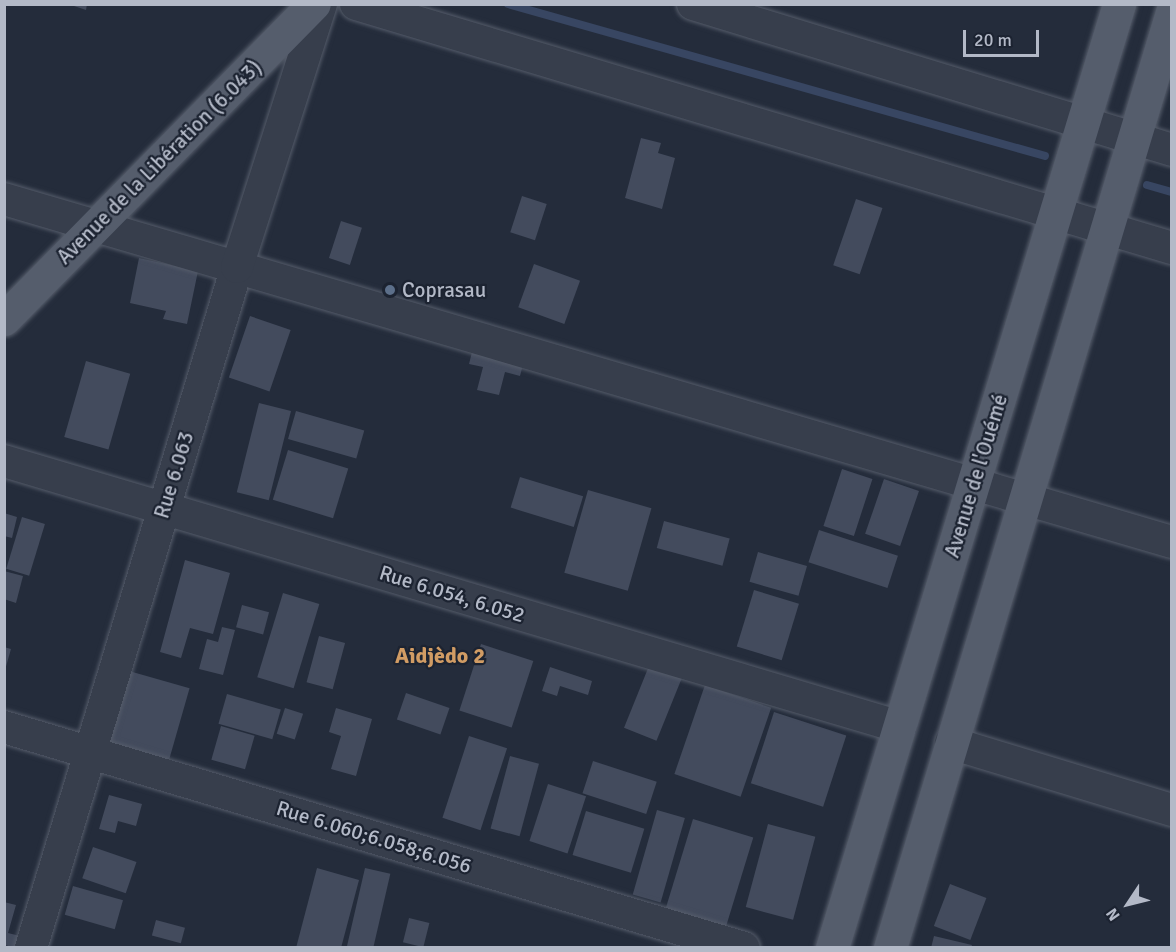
<!DOCTYPE html>
<meta charset="utf-8">
<style>
body{margin:0}
#map{position:relative;width:1176px;height:952px;overflow:hidden;background:#242c3b;font-family:Signika,sans-serif}
div>[style]{position:absolute}
[style*='--x']{left:calc(var(--x)*1px);top:calc(var(--y)*1px);width:calc(var(--w)*1px);rotate:calc(var(--a)*1deg)}
.stream>*{height:8px;margin:-4px;padding:0 4px;transform-origin:4px;border-radius:4px;background:#384662}
.building>*{inset:0;background:#434b5d;transform-origin:0 0}
.roads{filter:drop-shadow(0 0 2px #555c6a) drop-shadow(0 0 2px #555c6a)}
.minor>*{height:32px;margin:-16px;padding:0 16px;transform-origin:16px;border-radius:16px;background:#373e4c}
.major>*{height:33px;margin:-16.5px;padding:0 16.5px;transform-origin:16.5px;border-radius:16.5px;background:#555d6c}
.dots>*{width:16px;height:16px;translate:-50% -50%;box-sizing:border-box;border:3px solid #1c2331;border-radius:50%}
span{translate:-50% -50%;white-space:nowrap;text-align:center;line-height:1.15;-webkit-text-stroke:4.5px #1c2331;paint-order:stroke}
.street-label{font-size:21px;color:#b3b9c7}
.poi-label{font-size:21px;color:#b3b9c7}
.left{translate:0 -50%;text-align:left}
.neighbourhood-label{font-size:22px;color:#d19c64;font-weight:700}
.frame{position:absolute;inset:0;border:6px solid #b3b9c7;pointer-events:none}
.north{position:absolute;left:1098px;top:874px;width:60px;height:60px;-webkit-text-stroke:4px #1c2331;paint-order:stroke;rotate:235deg;font-size:16px;font-weight:700;line-height:24px;text-align:center;color:#b3b9c7}
.north::after{content:'';display:block;margin:auto;width:21px;height:27px;background:#b3b9c7;clip-path:polygon(50% 0,100% 100%,50% 72%,0 100%)}
.scale{position:absolute;left:963px;top:30px;width:76px;height:27px;box-sizing:border-box;border:3px solid #b3b9c7;border-top:0;padding-left:8px;font-size:18px;line-height:21px;white-space:nowrap;color:#b3b9c7;-webkit-text-stroke:4px #1c2331;paint-order:stroke}
</style>
<div id="map">
<div class="stream">
<i style="--x:508;--y:4;--w:558;--a:15.8"></i>
<i style="--x:1147;--y:185;--w:26;--a:16"></i>
</div>
<div class="building">
<i style="clip-path:polygon(68px 4px,87px 4px,86px 10px)"></i>
<i style="clip-path:polygon(641px 138px,661px 143px,658px 153px,675px 158px,662px 209px,625px 198px)"></i>
<i style="left:522px;top:196px;width:26px;height:38px;rotate:18deg"></i>
<i style="left:856px;top:199px;width:28px;height:70px;rotate:19deg"></i>
<i style="left:341px;top:221px;width:22px;height:39px;rotate:18deg"></i>
<i style="clip-path:polygon(139px 258px,198px 271px,187px 324px,163px 319px,166px 311px,130px 303px)"></i>
<i style="left:534px;top:264px;width:49px;height:46px;rotate:20deg"></i>
<i style="left:250px;top:316px;width:43px;height:65px;rotate:19deg"></i>
<i style="clip-path:polygon(474px 344px,525px 357px,520px 376px,505px 372px,499px 395px,477px 390px,483px 367px,469px 364px)"></i>
<i style="left:86px;top:361px;width:46px;height:79px;rotate:16deg"></i>
<i style="left:259px;top:403px;width:33px;height:92px;rotate:14deg"></i>
<i style="left:296px;top:411px;width:71px;height:29px;rotate:16deg"></i>
<i style="left:288px;top:450px;width:63px;height:52px;rotate:17deg"></i>
<i style="left:842px;top:469px;width:32px;height:60px;rotate:18deg"></i>
<i style="left:520px;top:477px;width:66px;height:32px;rotate:17deg"></i>
<i style="left:884px;top:479px;width:37px;height:58px;rotate:19deg"></i>
<i style="left:588px;top:490px;width:66px;height:86px;rotate:16deg"></i>
<i style="clip-path:polygon(4px 513px,17px 517px,12px 538px,4px 536px)"></i>
<i style="left:22px;top:517px;width:24px;height:54px;rotate:17deg"></i>
<i style="left:664px;top:521px;width:68px;height:28px;rotate:15deg"></i>
<i style="left:819px;top:530px;width:83px;height:34px;rotate:18deg"></i>
<i style="left:758px;top:552px;width:51px;height:31px;rotate:16deg"></i>
<i style="clip-path:polygon(185px 560px,230px 573px,213px 634px,190px 628px,181px 658px,160px 652px)"></i>
<i style="clip-path:polygon(4px 571px,23px 576px,16px 603px,4px 599px)"></i>
<i style="left:754px;top:590px;width:47px;height:59px;rotate:17deg"></i>
<i style="left:283px;top:593px;width:38px;height:88px;rotate:17deg"></i>
<i style="left:242px;top:605px;width:28px;height:23px;rotate:15deg"></i>
<i style="clip-path:polygon(222px 627px,235px 630px,223px 675px,199px 669px,207px 639px,218px 642px)"></i>
<i style="left:319px;top:636px;width:27px;height:48px;rotate:15deg"></i>
<i style="left:481px;top:644px;width:55px;height:70px;rotate:18deg"></i>
<i style="clip-path:polygon(4px 647px,11px 649px,5px 670px,4px 670px)"></i>
<i style="left:651px;top:661px;width:35px;height:72px;rotate:22deg"></i>
<i style="clip-path:polygon(550px 667px,592px 681px,588px 695px,560px 686px,557px 696px,542px 691px)"></i>
<i style="left:129px;top:671px;width:63px;height:86px;rotate:16deg"></i>
<i style="left:705px;top:685px;width:70px;height:94px;rotate:19deg"></i>
<i style="left:406px;top:693px;width:46px;height:28px;rotate:19deg"></i>
<i style="left:227px;top:694px;width:56px;height:31px;rotate:16deg"></i>
<i style="left:285px;top:708px;width:19px;height:27px;rotate:18deg"></i>
<i style="clip-path:polygon(336px 708px,372px 719px,356px 776px,331px 769px,341px 736px,329px 732px)"></i>
<i style="left:774px;top:712px;width:76px;height:75px;rotate:18deg"></i>
<i style="left:221px;top:726px;width:35px;height:35px;rotate:16deg"></i>
<i style="left:469px;top:736px;width:40px;height:86px;rotate:18deg"></i>
<i style="left:510px;top:756px;width:30px;height:75px;rotate:15deg"></i>
<i style="left:593px;top:761px;width:67px;height:34px;rotate:18deg"></i>
<i style="left:548px;top:784px;width:40px;height:60px;rotate:18deg"></i>
<i style="clip-path:polygon(109px 795px,142px 804px,136px 826px,118px 821px,115px 833px,99px 829px)"></i>
<i style="left:657px;top:810px;width:29px;height:88px;rotate:16deg"></i>
<i style="left:586px;top:811px;width:61px;height:46px;rotate:17deg"></i>
<i style="left:693px;top:819px;width:63px;height:94px;rotate:17deg"></i>
<i style="left:768px;top:824px;width:49px;height:86px;rotate:15deg"></i>
<i style="left:93px;top:847px;width:46px;height:33px;rotate:19deg"></i>
<i style="clip-path:polygon(317px 868px,359px 880px,341px 948px,296px 948px)"></i>
<i style="left:365px;top:868px;width:26px;height:82px;rotate:13deg"></i>
<i style="left:950px;top:884px;width:39px;height:45px;rotate:21deg"></i>
<i style="left:73px;top:886px;width:52px;height:30px;rotate:16deg"></i>
<i style="clip-path:polygon(4px 902px,16px 905px,8px 933px,20px 936px,17px 948px,4px 945px)"></i>
<i style="left:409px;top:918px;width:21px;height:25px;rotate:14deg"></i>
<i style="left:156px;top:920px;width:30px;height:16px;rotate:15deg"></i>
<i style="clip-path:polygon(934px 936px,972px 945px,971px 948px,931px 948px)"></i>
</div>
<div class="roads">
<div class="minor">
<i style="--x:356;--y:4;--w:852;--a:16.65"></i>
<i style="--x:693;--y:4;--w:501;--a:16.95"></i>
<i style="--x:4;--y:199;--w:1217;--a:16.37"></i>
<i style="--x:4;--y:461;--w:935;--a:16.53"></i>
<i style="--x:4;--y:727;--w:772;--a:16.63"></i>
<i style="--x:951;--y:743;--w:231;--a:16.9"></i>
<i style="--x:31;--y:948;--w:711;--a:-73.17"></i>
<i style="--x:237;--y:267;--w:276;--a:-72.3"></i>
</div>
<div class="major">
<i style="--x:4;--y:319;--w:442;--a:-45.5"></i>
<i style="--x:832;--y:948;--w:987;--a:-73.09"></i>
<i style="--x:890;--y:948;--w:978;--a:-73.23"></i>
</div>
</div>
<div class="dots">
<i style="left:390px;top:290px;background:#5c6f8a"></i>
</div>
<div class="street-label">
<span style="left:159px;top:162px;rotate:-45deg">Avenue de la Libération (6.043)</span>
<span style="left:174px;top:475px;rotate:-73deg">Rue 6.063</span>
<span style="left:976px;top:476px;rotate:-73deg">Avenue de l'Ouémé</span>
<span style="left:452px;top:594px;rotate:17deg">Rue 6.054, 6.052</span>
<span style="left:374px;top:837px;rotate:17deg">Rue 6.060;6.058;6.056</span>
</div>
<div class="poi-label">
<span class="left" style="left:402px;top:290px">Coprasau</span>
</div>
<div class="neighbourhood-label">
<span style="left:440px;top:656px">Aidjèdo 2</span>
</div>
<div class="frame"></div>
<div class="north">N</div>
<div class="scale">20 m</div>
</div>
